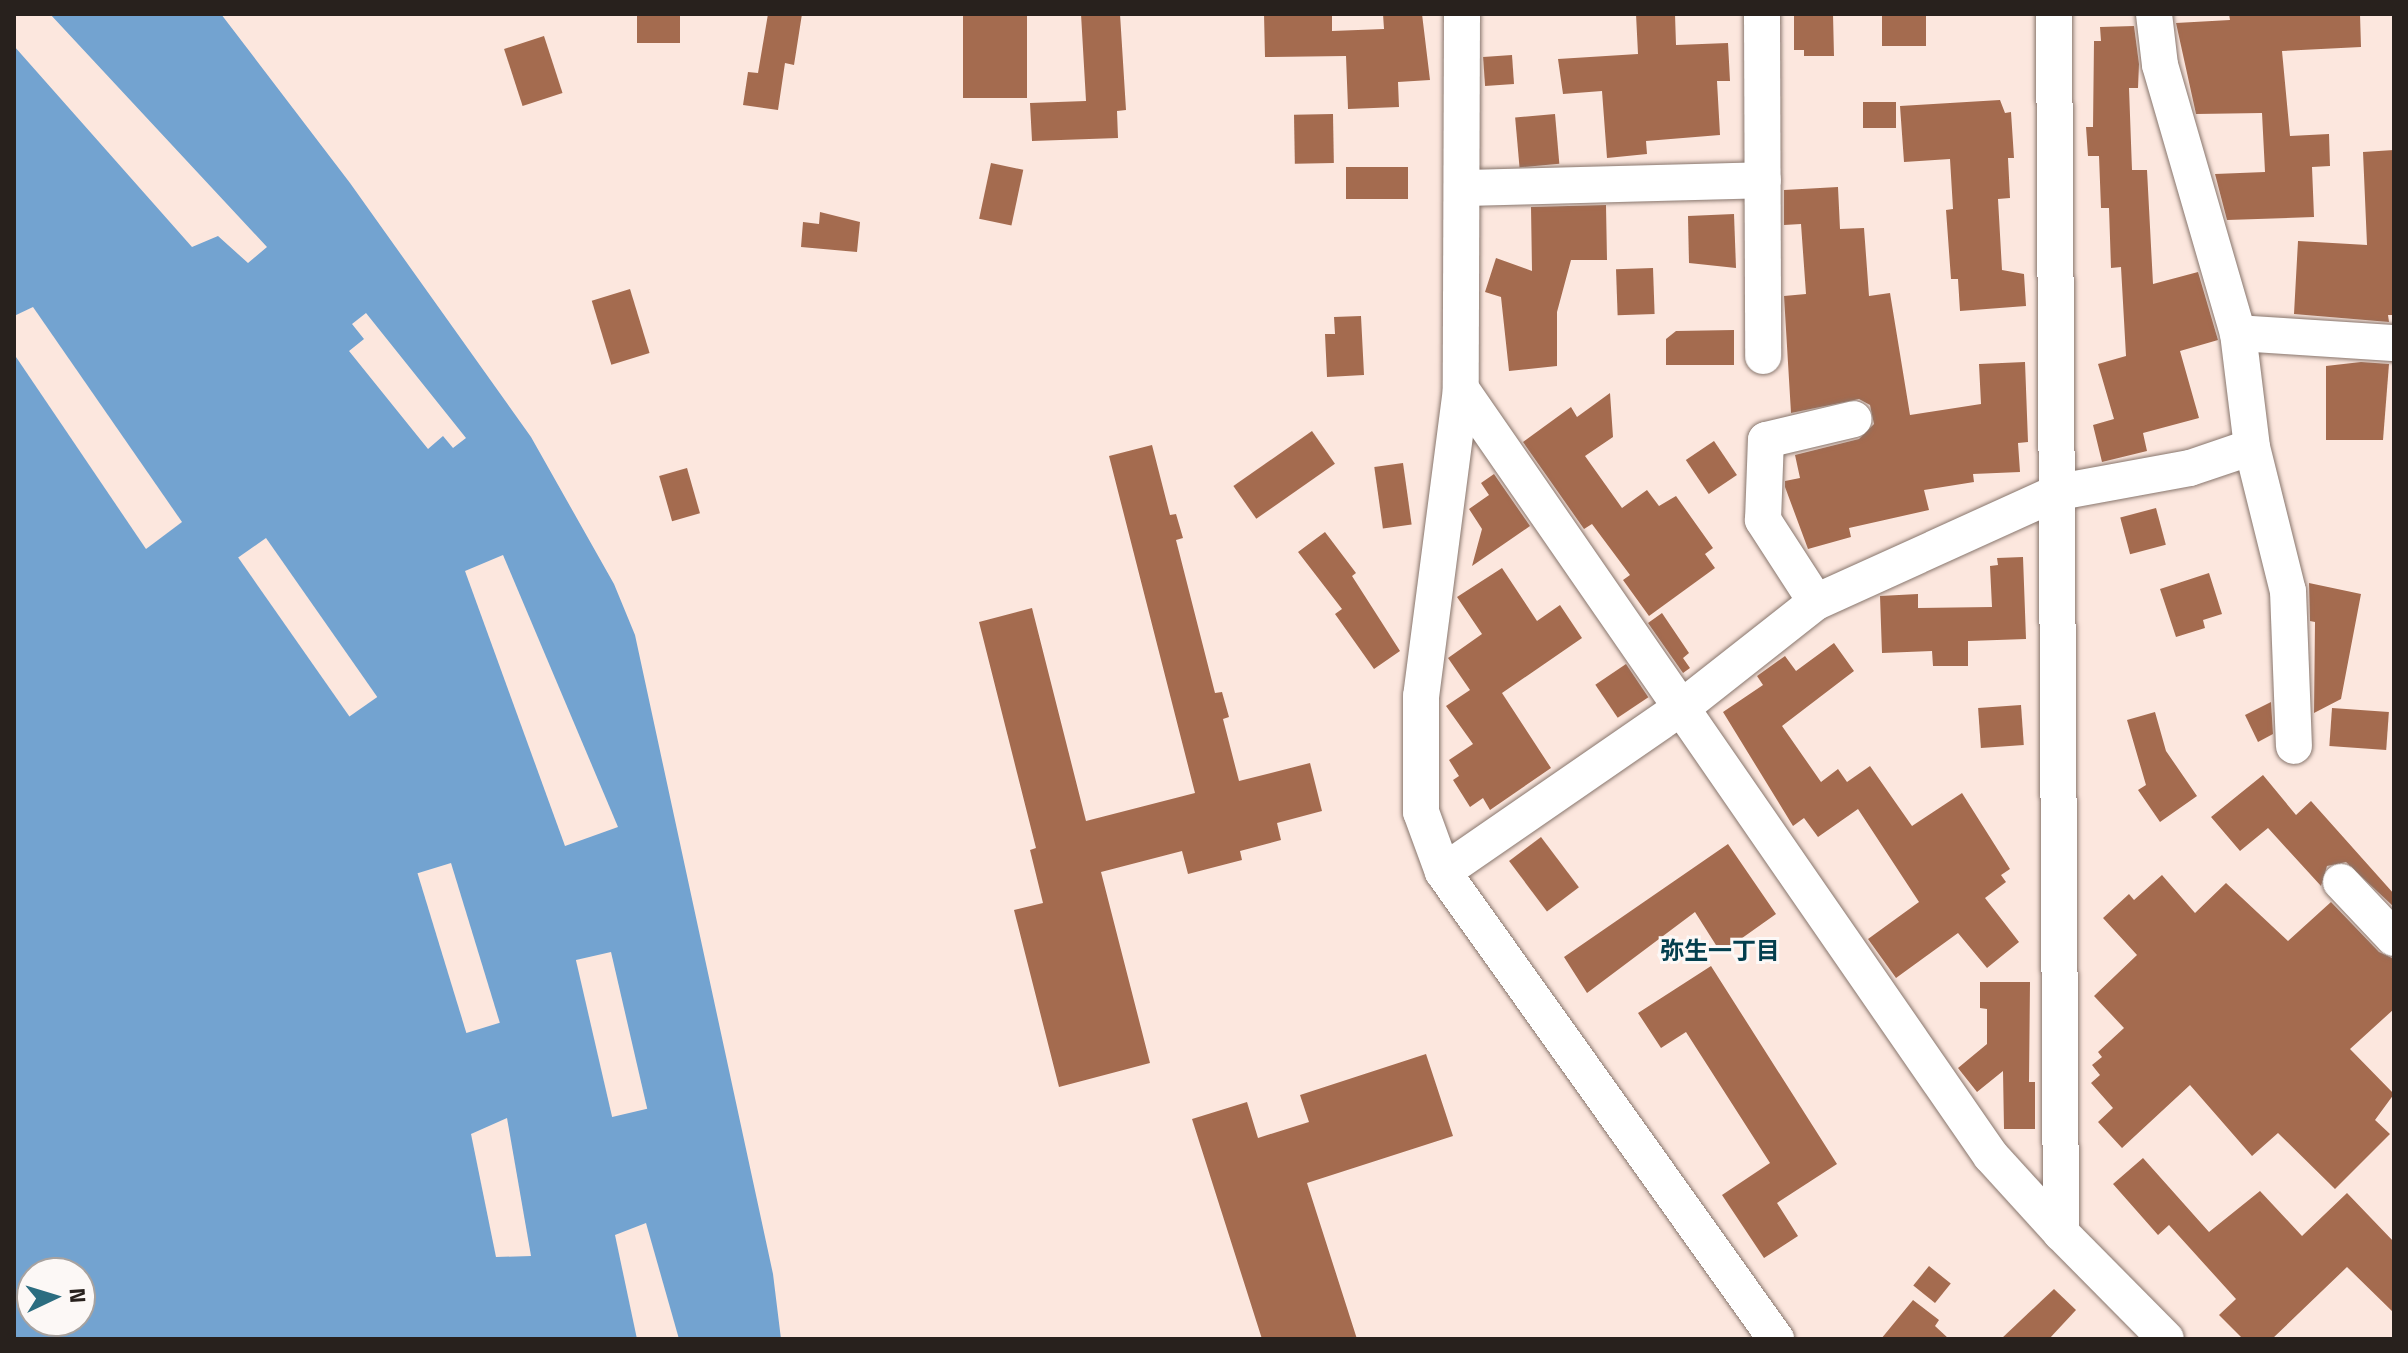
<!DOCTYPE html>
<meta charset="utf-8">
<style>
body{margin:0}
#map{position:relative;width:2408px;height:1353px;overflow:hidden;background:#fce7de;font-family:"Titillium Web","Noto Sans JP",sans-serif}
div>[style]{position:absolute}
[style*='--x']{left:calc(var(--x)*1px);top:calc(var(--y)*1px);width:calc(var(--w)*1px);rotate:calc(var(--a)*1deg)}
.water>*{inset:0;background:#73a3d0}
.pier>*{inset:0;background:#fce7de;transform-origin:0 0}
.building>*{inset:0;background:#a46b4f;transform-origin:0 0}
.roads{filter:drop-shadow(0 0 2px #88766d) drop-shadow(0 0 2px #88766d)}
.street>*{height:36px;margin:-18px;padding:0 18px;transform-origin:18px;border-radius:18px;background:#fff}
span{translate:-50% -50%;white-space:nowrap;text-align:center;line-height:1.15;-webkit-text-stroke:6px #fcf8f6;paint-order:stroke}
.neighbourhood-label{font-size:24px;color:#043f4e;font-weight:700}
.frame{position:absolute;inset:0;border:16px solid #28211d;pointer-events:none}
.north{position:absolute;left:16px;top:1257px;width:80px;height:80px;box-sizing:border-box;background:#fcf8f6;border:2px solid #a7a29f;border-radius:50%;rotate:86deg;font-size:22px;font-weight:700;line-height:32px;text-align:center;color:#28211d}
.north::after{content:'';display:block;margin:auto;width:28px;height:36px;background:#2b6d80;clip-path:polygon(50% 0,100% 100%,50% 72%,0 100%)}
</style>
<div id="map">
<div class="water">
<i style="clip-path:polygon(evenodd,14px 14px,221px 14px,350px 183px,531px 437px,614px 584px,635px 635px,773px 1274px,781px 1339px,14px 1339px,14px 14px,32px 1273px,80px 1273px,80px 1321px,32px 1321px,32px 1273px)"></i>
</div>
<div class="pier">
<i style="clip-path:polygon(14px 14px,50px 14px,267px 247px,248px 263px,218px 236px,192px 247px,14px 46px)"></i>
<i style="clip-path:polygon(33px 307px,182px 522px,146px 549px,14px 354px,14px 316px)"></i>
<i style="clip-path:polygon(366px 313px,466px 438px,453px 448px,443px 436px,428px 449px,349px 351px,364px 339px,352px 324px)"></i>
<i style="left:266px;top:538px;width:194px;height:34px;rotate:55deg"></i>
<i style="clip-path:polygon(503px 555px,618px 827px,565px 846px,465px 571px)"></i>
<i style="left:451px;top:863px;width:167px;height:35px;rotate:73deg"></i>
<i style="left:611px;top:952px;width:161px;height:36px;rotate:77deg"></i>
<i style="clip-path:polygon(507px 1118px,531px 1256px,496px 1257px,471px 1134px)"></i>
<i style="clip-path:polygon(646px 1223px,679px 1339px,637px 1339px,615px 1235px)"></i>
</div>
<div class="building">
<i style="left:637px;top:14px;width:43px;height:29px"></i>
<i style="clip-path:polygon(768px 14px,802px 14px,794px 65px,785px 63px,778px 110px,743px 105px,748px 72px,758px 73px)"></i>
<i style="left:963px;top:14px;width:64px;height:84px"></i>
<i style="clip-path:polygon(1081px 14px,1120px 14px,1126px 110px,1117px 111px,1118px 138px,1032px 141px,1030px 103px,1086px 101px)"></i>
<i style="clip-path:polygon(1264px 14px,1332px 14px,1332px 31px,1384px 29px,1383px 14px,1422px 14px,1430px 80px,1398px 82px,1399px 107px,1348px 109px,1346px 56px,1265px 57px)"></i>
<i style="clip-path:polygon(1636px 14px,1675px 14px,1676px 45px,1728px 43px,1730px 81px,1717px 81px,1720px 135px,1646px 141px,1647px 154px,1607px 158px,1602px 91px,1563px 94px,1558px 59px,1638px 54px)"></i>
<i style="clip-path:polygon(1794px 14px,1833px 14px,1834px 56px,1804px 56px,1804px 50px,1794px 50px)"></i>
<i style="left:1882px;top:14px;width:44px;height:32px"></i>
<i style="clip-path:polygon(2229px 14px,2360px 14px,2361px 47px,2282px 51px,2290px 136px,2329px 134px,2330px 166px,2312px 167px,2314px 217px,2227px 220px,2215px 174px,2265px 172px,2262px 113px,2196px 114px,2176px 23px,2230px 20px)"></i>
<i style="clip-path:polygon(2134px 26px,2139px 64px,2138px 88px,2129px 88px,2132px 170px,2147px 170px,2153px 284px,2198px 272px,2218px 340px,2180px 351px,2199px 418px,2143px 433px,2147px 451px,2102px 462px,2093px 425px,2114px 419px,2098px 364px,2126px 356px,2121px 267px,2111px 268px,2109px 208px,2101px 208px,2099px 156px,2088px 156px,2086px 127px,2093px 127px,2094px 41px,2101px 41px,2100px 27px)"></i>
<i style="left:544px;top:36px;width:60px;height:42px;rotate:72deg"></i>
<i style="left:1512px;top:55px;width:29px;height:29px;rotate:86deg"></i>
<i style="clip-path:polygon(2000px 100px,2005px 113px,2011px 112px,2014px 158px,2008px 158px,2010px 198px,1998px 199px,2002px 270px,2024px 274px,2026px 306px,1960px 311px,1958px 279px,1951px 279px,1946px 210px,1953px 209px,1950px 159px,1904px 162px,1900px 106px)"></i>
<i style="left:1896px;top:102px;width:26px;height:33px;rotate:90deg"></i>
<i style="left:1333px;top:114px;width:49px;height:39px;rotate:89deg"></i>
<i style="left:1555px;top:114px;width:50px;height:40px;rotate:85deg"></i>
<i style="clip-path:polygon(2394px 150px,2394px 315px,2388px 315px,2389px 322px,2294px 314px,2298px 241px,2367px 245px,2363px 152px)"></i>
<i style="left:991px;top:163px;width:33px;height:57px;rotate:12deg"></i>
<i style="left:1408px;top:167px;width:32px;height:62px;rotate:90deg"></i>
<i style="clip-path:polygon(1838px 187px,1840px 229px,1864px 228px,1869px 296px,1890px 293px,1910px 415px,1981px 404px,1979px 364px,2025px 362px,2028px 442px,2018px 443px,2020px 472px,1973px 474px,1974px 482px,1924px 490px,1929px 510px,1849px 528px,1851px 537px,1808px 549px,1785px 487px,1785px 481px,1800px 478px,1795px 455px,1859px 439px,1874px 424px,1870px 405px,1859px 399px,1791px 413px,1784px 296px,1806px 294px,1801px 224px,1784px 225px,1784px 190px)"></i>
<i style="clip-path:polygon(1606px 205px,1607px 260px,1571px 260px,1557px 312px,1557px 366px,1509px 371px,1501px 297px,1485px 292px,1496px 258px,1532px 271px,1531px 207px)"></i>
<i style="clip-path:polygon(820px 212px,860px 222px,857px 252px,801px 247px,803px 222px,819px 224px)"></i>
<i style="clip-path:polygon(1734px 214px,1736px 268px,1689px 263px,1688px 216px)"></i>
<i style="left:1653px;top:268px;width:46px;height:37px;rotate:88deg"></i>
<i style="left:630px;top:289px;width:67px;height:40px;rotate:73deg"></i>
<i style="clip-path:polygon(1361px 316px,1364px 375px,1327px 377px,1325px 334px,1335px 334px,1334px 317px)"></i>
<i style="clip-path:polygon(1734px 330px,1734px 365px,1666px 365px,1666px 339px,1676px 331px)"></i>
<i style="clip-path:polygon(2361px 362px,2389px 364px,2383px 440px,2326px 440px,2326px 366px)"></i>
<i style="clip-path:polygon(1610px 393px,1613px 437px,1585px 456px,1622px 508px,1647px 490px,1659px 506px,1676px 496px,1713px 548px,1705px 554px,1715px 568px,1649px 616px,1623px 580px,1630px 575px,1592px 524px,1584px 529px,1523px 442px,1571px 407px,1577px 417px)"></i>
<i style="left:1312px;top:431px;width:40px;height:96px;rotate:55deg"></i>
<i style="left:1714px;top:441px;width:41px;height:34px;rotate:56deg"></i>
<i style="clip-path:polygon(1152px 445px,1170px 515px,1176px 514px,1183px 538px,1176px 540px,1215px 693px,1222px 692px,1229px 717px,1223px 719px,1239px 781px,1310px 763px,1322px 811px,1277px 823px,1281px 840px,1240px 851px,1242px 860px,1188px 874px,1182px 851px,1101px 872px,1150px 1063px,1059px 1087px,1014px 910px,1043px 903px,1030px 850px,1036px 848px,979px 622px,1032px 608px,1086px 821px,1195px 793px,1109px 456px)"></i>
<i style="left:1403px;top:463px;width:62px;height:29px;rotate:82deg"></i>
<i style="left:687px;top:468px;width:47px;height:29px;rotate:74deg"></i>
<i style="clip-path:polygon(1494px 474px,1530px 526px,1472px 566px,1482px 529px,1469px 509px,1489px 495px,1481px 483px)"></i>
<i style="left:2156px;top:508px;width:38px;height:37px;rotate:75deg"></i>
<i style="clip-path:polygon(1325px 532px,1356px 573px,1352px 576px,1400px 651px,1374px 669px,1335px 614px,1342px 609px,1298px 552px)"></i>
<i style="clip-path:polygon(2023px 557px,2026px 639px,1968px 641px,1968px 666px,1933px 666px,1932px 651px,1882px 653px,1880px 596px,1918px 594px,1918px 608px,1992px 607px,1990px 566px,1998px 565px,1997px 558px)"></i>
<i style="clip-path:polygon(1502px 568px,1537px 621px,1560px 605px,1582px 638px,1502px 693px,1551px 768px,1490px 810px,1483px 798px,1470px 807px,1453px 780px,1459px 776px,1449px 760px,1473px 744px,1446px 706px,1470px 690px,1448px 658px,1482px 634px,1457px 597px)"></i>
<i style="clip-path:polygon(2209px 573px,2222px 614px,2203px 620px,2205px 628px,2176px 637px,2160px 589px)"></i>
<i style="clip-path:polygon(2309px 583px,2361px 594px,2341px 699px,2314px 713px,2315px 622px,2310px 621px)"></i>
<i style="clip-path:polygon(1662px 613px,1689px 653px,1683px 658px,1690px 668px,1683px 673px,1648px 623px)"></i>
<i style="clip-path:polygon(1834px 643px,1854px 671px,1782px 726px,1821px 782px,1838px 769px,1847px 782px,1870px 766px,1912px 826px,1962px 793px,2010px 869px,2001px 875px,2006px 882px,1985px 898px,2019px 942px,1987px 968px,1958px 933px,1896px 978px,1868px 939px,1919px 902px,1858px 809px,1818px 837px,1804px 818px,1793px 826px,1723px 712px,1763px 685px,1757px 676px,1785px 656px,1796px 671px)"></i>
<i style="left:1626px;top:664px;width:40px;height:37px;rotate:56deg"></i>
<i style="clip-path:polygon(2271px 702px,2273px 734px,2258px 742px,2245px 715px)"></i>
<i style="left:2021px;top:705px;width:40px;height:43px;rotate:86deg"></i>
<i style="left:2332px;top:708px;width:57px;height:38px;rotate:4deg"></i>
<i style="clip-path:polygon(2155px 712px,2166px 751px,2197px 796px,2160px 822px,2138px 790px,2146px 785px,2127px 720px)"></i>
<i style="clip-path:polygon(2263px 775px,2296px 815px,2311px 801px,2394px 894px,2394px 907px,2346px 862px,2327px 866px,2321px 886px,2268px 828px,2240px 851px,2211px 817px)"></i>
<i style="left:1541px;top:837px;width:63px;height:40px;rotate:53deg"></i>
<i style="clip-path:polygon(1728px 844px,1776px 914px,1721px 953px,1695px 912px,1587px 993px,1564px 957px)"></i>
<i style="clip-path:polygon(2162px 875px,2195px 913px,2226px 883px,2288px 941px,2331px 902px,2379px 952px,2394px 959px,2394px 1009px,2350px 1049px,2394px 1094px,2375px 1120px,2390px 1134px,2335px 1189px,2278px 1133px,2252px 1156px,2190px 1085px,2122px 1148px,2098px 1122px,2113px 1108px,2091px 1083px,2100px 1075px,2092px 1065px,2102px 1057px,2098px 1052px,2124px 1028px,2094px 996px,2137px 955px,2103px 918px,2129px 894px,2134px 900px)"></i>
<i style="clip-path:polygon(1711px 966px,1837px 1164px,1777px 1203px,1798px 1236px,1764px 1258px,1722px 1195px,1770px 1163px,1686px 1032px,1661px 1048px,1638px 1013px)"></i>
<i style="clip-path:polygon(1980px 982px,2030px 982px,2029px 1082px,2035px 1082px,2035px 1129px,2004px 1129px,2003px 1071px,1977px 1092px,1958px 1068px,1987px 1044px,1987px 1009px,1980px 1008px)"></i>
<i style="clip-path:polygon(1426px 1054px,1453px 1136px,1307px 1183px,1357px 1339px,1262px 1339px,1192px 1119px,1247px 1102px,1258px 1138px,1309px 1122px,1300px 1095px)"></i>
<i style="clip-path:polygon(2143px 1158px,2209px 1232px,2260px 1191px,2302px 1236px,2347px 1193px,2394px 1242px,2394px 1313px,2347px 1267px,2272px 1339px,2243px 1339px,2219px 1315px,2236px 1299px,2169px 1225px,2158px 1235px,2113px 1184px)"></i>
<i style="left:1929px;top:1266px;width:28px;height:25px;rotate:39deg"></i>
<i style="clip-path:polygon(2054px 1289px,2076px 1310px,2049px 1339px,2001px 1339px)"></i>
<i style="clip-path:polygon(1913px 1300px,1939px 1320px,1935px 1326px,1949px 1339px,1881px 1339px)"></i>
</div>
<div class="roads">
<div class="street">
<i style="--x:1462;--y:14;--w:375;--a:90.2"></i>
<i style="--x:1461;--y:389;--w:310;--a:97.4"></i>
<i style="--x:1421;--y:696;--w:116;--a:90"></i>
<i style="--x:1421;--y:812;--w:64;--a:69.9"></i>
<i style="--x:1443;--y:872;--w:574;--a:54.51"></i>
<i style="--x:1762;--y:14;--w:342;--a:89.8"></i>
<i style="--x:2054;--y:14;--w:1219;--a:89.67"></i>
<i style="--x:2061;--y:1233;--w:149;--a:45.3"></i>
<i style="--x:2154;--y:14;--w:51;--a:83.3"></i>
<i style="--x:2160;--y:65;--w:279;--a:73.8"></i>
<i style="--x:2238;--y:333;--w:115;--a:83"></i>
<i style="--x:2252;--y:447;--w:148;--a:76"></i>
<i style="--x:2288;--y:591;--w:155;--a:87.8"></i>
<i style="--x:1465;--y:188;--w:298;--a:-1.5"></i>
<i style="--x:2238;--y:333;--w:156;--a:3.7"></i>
<i style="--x:1461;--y:389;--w:932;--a:55.36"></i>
<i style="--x:1991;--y:1156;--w:104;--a:47.7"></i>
<i style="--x:1816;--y:602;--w:98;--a:-122.9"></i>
<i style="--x:1763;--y:520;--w:80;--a:-87.9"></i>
<i style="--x:1766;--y:440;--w:90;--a:-13.4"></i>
<i style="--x:1443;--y:872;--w:294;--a:-34.6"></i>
<i style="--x:1685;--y:705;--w:167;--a:-38.2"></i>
<i style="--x:1816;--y:602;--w:267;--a:-24.4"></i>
<i style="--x:2059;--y:492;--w:133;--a:-10.4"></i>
<i style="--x:2190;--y:468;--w:65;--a:-18.7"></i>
<i style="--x:2341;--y:882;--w:77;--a:46.6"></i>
</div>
</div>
<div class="neighbourhood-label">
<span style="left:1720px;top:951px">弥生一丁目</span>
</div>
<div class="frame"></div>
<div class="north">N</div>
</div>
